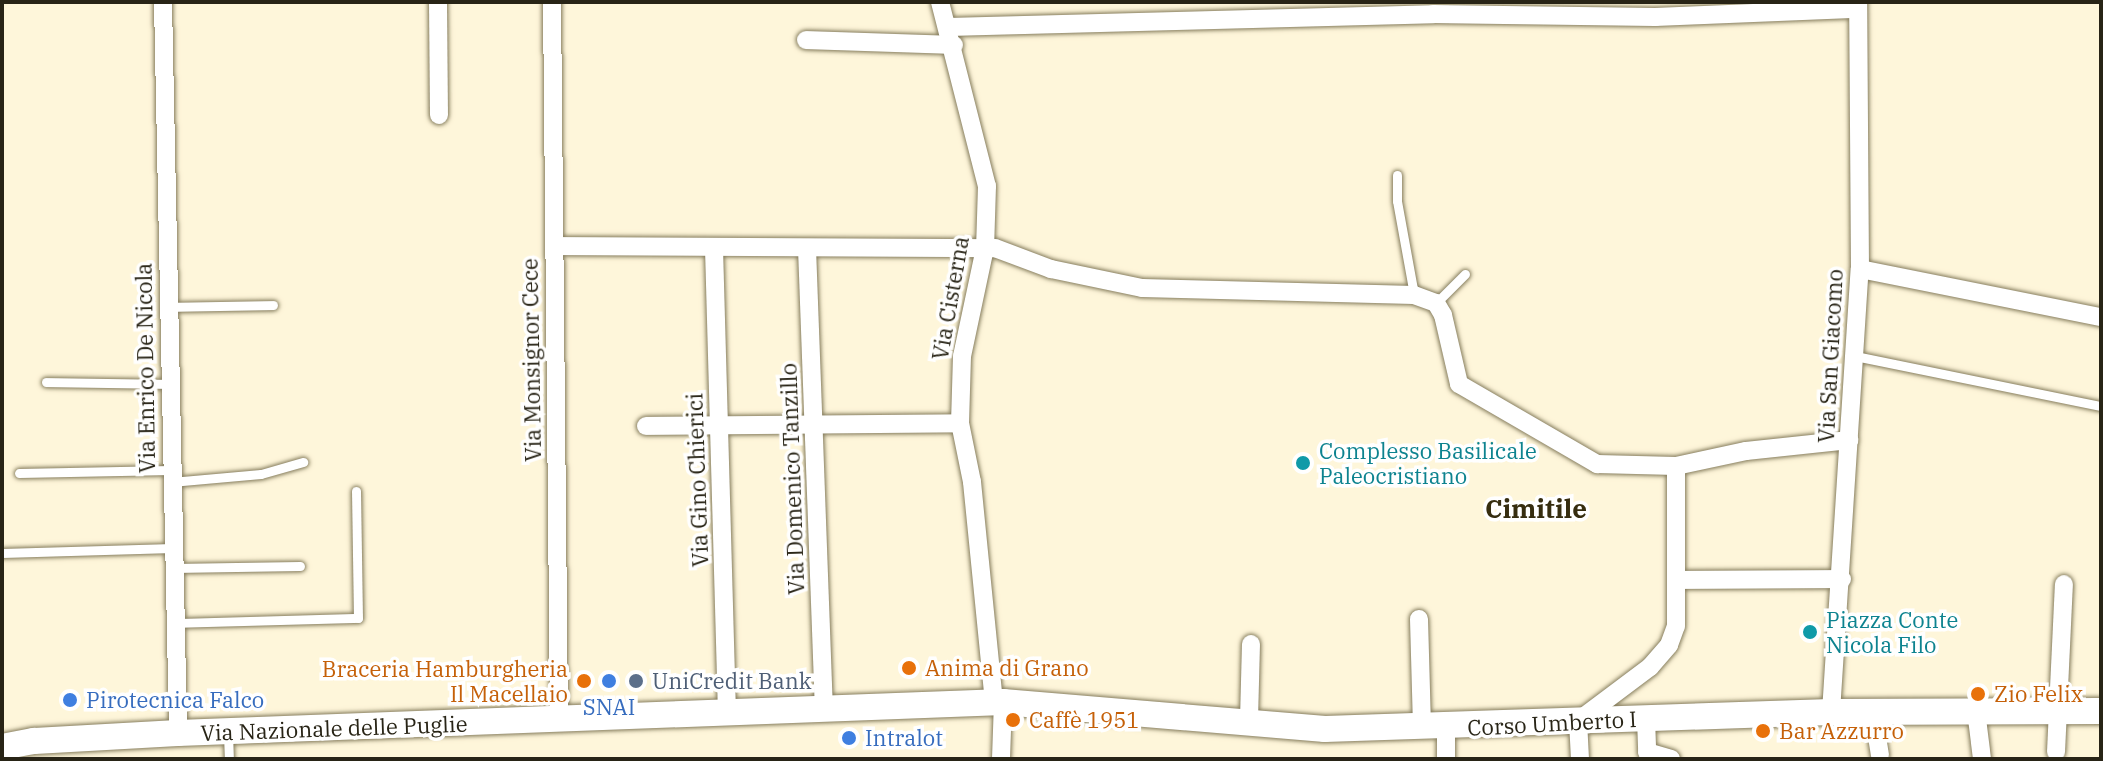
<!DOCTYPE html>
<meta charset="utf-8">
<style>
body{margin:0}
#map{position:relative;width:2103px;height:761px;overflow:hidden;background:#fef6da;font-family:"IBM Plex Serif",serif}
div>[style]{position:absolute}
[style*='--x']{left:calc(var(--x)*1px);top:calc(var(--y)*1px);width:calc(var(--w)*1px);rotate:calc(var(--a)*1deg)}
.roads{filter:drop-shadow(0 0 2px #867d5d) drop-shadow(0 0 2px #867d5d)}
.service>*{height:9px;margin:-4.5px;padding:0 4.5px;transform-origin:4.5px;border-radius:4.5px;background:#fff}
.minor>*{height:18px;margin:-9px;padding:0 9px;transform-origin:9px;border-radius:9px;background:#fff}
.secondary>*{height:26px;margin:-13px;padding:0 13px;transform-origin:13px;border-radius:13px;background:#fff}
.dots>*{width:22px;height:22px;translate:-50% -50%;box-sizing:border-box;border:4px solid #fff;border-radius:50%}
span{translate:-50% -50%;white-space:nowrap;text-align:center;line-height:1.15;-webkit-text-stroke:7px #fff;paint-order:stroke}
.street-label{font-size:22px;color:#282416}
.culture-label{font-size:22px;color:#0d838f}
.left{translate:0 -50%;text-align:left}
.food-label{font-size:22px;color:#c56008}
.right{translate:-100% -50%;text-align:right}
.service-label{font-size:22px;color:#4e5e75}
.shop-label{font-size:22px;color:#366cbe}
.quarter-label{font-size:26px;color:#362d0f;font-weight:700}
.frame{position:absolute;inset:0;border:4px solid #282416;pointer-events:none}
</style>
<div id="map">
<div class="roads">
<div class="service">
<i style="--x:1397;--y:175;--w:26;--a:90"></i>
<i style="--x:1397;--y:201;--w:96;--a:79.7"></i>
<i style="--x:1436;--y:303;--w:41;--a:-45"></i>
<i style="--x:167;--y:307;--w:106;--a:-1.1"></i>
<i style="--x:1855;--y:356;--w:251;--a:11.5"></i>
<i style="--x:46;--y:382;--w:123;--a:0.9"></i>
<i style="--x:19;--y:473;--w:152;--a:-1.1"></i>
<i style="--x:171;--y:482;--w:90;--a:-5.1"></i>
<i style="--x:261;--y:474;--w:44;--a:-15.9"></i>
<i style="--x:2;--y:553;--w:171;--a:-1.7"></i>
<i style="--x:173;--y:568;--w:127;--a:-0.9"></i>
<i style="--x:175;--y:623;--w:183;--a:-1.6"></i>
<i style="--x:358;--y:618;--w:127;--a:-90.9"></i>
<i style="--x:228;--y:733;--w:26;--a:88"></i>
</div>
<div class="minor">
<i style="--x:163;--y:2;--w:731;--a:88.82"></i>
<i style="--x:438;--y:2;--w:113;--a:89.5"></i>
<i style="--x:552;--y:2;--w:717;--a:89.44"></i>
<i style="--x:940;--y:2;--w:190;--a:75.7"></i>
<i style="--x:987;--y:186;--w:62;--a:91.8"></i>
<i style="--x:985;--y:248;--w:110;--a:102"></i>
<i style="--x:962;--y:356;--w:67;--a:91.7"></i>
<i style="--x:960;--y:423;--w:60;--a:78.5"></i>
<i style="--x:972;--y:482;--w:221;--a:84.3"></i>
<i style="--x:948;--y:27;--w:485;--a:-1.5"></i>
<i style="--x:1433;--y:14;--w:222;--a:0.8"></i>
<i style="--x:1655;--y:17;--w:203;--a:-2.3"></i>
<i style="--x:806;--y:40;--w:148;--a:1.9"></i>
<i style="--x:554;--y:246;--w:441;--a:0.3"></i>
<i style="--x:995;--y:248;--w:60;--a:20.6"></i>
<i style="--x:1051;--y:269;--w:93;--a:11.8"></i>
<i style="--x:1142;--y:288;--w:272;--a:1.5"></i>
<i style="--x:1414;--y:295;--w:23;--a:20"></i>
<i style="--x:1436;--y:303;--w:14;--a:60"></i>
<i style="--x:1443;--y:315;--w:71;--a:76.9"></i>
<i style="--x:1459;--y:384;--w:160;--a:30.1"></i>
<i style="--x:1597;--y:464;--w:79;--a:1.5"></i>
<i style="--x:1676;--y:466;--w:72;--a:-12.1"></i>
<i style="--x:1746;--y:451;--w:104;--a:-6.1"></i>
<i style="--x:714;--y:248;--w:463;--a:88.4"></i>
<i style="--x:807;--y:248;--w:459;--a:87.9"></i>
<i style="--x:1860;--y:269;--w:246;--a:11.3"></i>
<i style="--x:646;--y:426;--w:314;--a:-0.5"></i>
<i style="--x:1677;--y:580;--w:165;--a:-0.3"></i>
<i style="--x:1419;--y:619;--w:110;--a:88.4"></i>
<i style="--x:1976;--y:710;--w:49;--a:83"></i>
<i style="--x:1831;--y:712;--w:444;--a:-86.3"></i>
<i style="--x:1860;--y:269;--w:267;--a:-90.4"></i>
<i style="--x:1873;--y:712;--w:44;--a:80.8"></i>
<i style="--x:1646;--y:718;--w:34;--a:88"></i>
<i style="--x:1647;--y:752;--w:25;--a:16"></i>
<i style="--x:1249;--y:720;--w:76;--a:-88.5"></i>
<i style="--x:2056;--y:752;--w:168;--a:-87.3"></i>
<i style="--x:1001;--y:759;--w:57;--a:-88"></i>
<i style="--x:1446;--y:759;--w:31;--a:-90"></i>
<i style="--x:1580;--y:759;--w:38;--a:-93"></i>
<i style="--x:1578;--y:721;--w:90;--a:-36.9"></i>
<i style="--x:1650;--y:667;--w:29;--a:-49"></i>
<i style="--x:1669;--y:645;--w:20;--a:-70"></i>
<i style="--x:1676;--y:626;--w:160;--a:-90"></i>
</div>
<div class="secondary">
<i style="--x:2;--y:747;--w:33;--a:-11"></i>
<i style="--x:34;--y:741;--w:144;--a:-3.2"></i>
<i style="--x:178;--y:733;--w:826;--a:-2.15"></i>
<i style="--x:1003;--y:702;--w:323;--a:4.8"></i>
<i style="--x:1325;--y:729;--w:506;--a:-1.92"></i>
<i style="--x:1831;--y:712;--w:270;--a:-0.2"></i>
</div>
</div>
<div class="dots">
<i style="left:1303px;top:463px;background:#0f9aa8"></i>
<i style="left:1810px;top:632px;background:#0f9aa8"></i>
<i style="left:909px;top:668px;background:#e8710a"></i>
<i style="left:584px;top:681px;background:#e8710a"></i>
<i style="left:609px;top:681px;background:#3f7fe0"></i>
<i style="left:636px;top:681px;background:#5c6f8a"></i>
<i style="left:1978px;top:694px;background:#e8710a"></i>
<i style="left:70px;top:700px;background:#3f7fe0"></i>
<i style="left:1013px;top:720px;background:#e8710a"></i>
<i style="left:1763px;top:731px;background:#e8710a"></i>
<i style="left:849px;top:738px;background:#3f7fe0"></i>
</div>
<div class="street-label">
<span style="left:950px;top:298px;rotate:-80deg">Via Cisterna</span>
<span style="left:1830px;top:356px;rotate:-87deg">Via San Giacomo</span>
<span style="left:531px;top:360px;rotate:-91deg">Via Monsignor Cece</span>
<span style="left:145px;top:368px;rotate:-91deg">Via Enrico De Nicola</span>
<span style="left:792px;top:479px;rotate:-92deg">Via Domenico Tanzillo</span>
<span style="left:697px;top:480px;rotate:-92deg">Via Gino Chierici</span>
<span style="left:1552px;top:723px;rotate:-3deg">Corso Umberto I</span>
<span style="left:334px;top:728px;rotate:-2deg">Via Nazionale delle Puglie</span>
</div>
<div class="culture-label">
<span class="left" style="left:1319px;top:463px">Complesso Basilicale<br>Paleocristiano</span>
<span class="left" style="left:1826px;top:632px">Piazza Conte<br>Nicola Filo</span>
</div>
<div class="food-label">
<span class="right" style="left:568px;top:681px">Braceria Hamburgheria<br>Il Macellaio</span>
<span class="left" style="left:925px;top:668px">Anima di Grano</span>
<span class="left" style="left:1994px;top:694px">Zio Felix</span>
<span class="left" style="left:1029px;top:720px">Caffè 1951</span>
<span class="left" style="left:1779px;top:731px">Bar Azzurro</span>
</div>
<div class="service-label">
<span class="left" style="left:652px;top:681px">UniCredit Bank</span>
</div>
<div class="shop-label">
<span class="left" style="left:86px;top:700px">Pirotecnica Falco</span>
<span style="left:609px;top:707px">SNAI</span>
<span class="left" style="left:865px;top:738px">Intralot</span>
</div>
<div class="quarter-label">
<span style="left:1536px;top:509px">Cimitile</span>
</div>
<div class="frame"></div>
</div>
